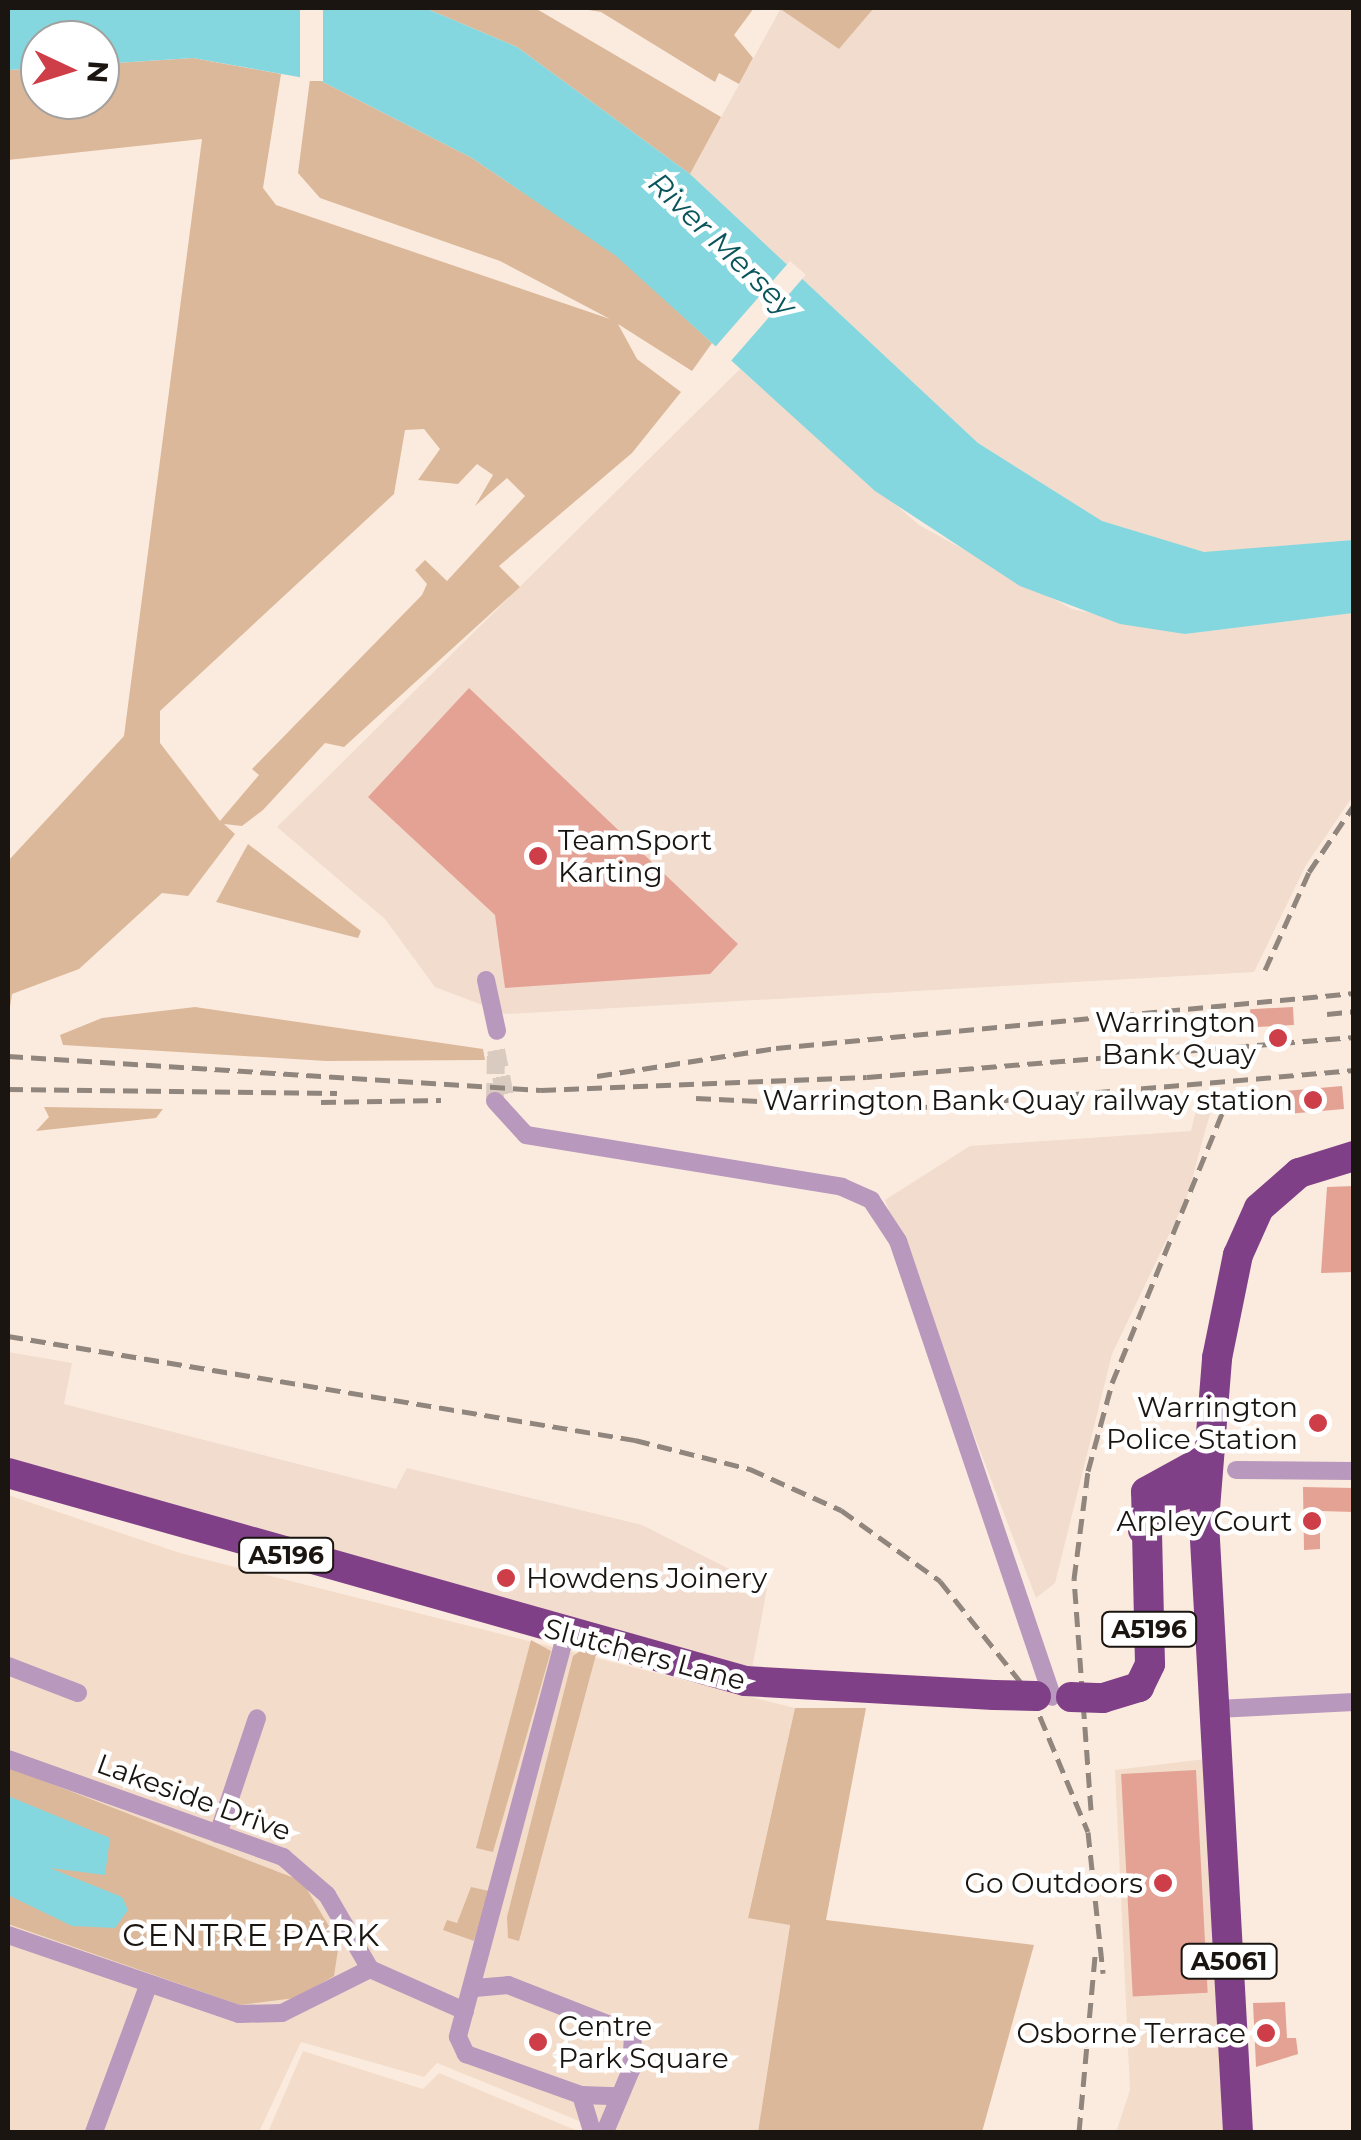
<!DOCTYPE html>
<style>
body{margin:0}
#map{position:relative;width:1361px;height:2140px;overflow:hidden;background:#fbebde;font-family:Montserrat,sans-serif}
div>[style]{position:absolute}
[style*='--x']{left:calc(var(--x)*1px);top:calc(var(--y)*1px);width:calc(var(--w)*1px);rotate:calc(var(--a)*1deg)}
.built>*{inset:0;background:#f3ddca}
.industrial>*{inset:0;background:#f1dcce}
.green>*{inset:0;background:#dcb89a}
.water>*{inset:0;background:#84d7de}
.pier>*{inset:0;background:#fbebde;transform-origin:0 0}
.building>*{inset:0;background:#e4a294;transform-origin:0 0}
.minor-tunnel>*{height:18px;margin-top:-9px;transform-origin:0;background:repeating-linear-gradient(90deg,#d9cbbf 0 18px,transparent 0 27px)}
.minor>*{height:18px;margin:-9px;padding:0 9px;transform-origin:9px;border-radius:9px;background:#b998bd}
.trunk>*{height:30px;margin:-15px;padding:0 15px;transform-origin:15px;border-radius:15px;background:#804088}
.rail>*{height:5px;margin-top:-2.5px;transform-origin:0;background:repeating-linear-gradient(90deg,#91867d 0 15px,transparent 0 23px)}
.trunk-bridge>*{height:30px;margin:-15px;padding:0 15px;transform-origin:15px;border-radius:15px;background:#804088}
.dots>*{width:28px;height:28px;translate:-50% -50%;box-sizing:border-box;border:5px solid #fff;border-radius:50%}
span{translate:-50% -50%;white-space:nowrap;text-align:center;line-height:1.15;-webkit-text-stroke:9px #fff;paint-order:stroke}
.shield-label span{padding:2px 8px;background:#fff;border:2px solid;border-radius:8px;-webkit-text-stroke-width:0}
.shield-label{font-size:25px;color:#1a1510;font-weight:700}
.poi-label{font-size:28px;color:#1a1510}
.left{translate:0 -50%;text-align:left}
.right{translate:-100% -50%;text-align:right}
.street-label{font-size:28px;color:#1a1510}
.water-label{font-size:30px;color:#0a555b;font-style:italic}
.quarter-label{font-size:32px;color:#1a1510;letter-spacing:2.5px}
.frame{position:absolute;inset:0;border:10px solid #1a1510;pointer-events:none}
.north{position:absolute;left:20px;top:20px;width:100px;height:100px;box-sizing:border-box;background:#fff;border:2px solid #a3a19f;border-radius:50%;rotate:94deg;font-size:28px;font-weight:700;line-height:40px;text-align:center;color:#1a1510}
.north::after{content:'';display:block;margin:auto;width:35px;height:45px;background:#ce3e49;clip-path:polygon(50% 0,100% 100%,50% 72%,0 100%)}
</style>
<div id="map">
<div class="built">
<i style="clip-path:polygon(8px 1495px,180px 1553px,795px 1708px,748px 1917px,790px 1924px,758px 2132px,606px 2132px,437px 2063px,424px 2077px,301px 2042px,259px 2132px,8px 2132px)"></i>
<i style="clip-path:polygon(1205px 1759px,1223px 2132px,1116px 2132px,1130px 2090px,1115px 1770px)"></i>
<i style="clip-path:polygon(303px 2051px,423px 2089px,439px 2073px,580px 2132px,268px 2132px)"></i>
</div>
<div class="industrial">
<i style="clip-path:polygon(781px 8px,839px 49px,874px 8px,1353px 8px,1353px 540px,1204px 553px,1102px 521px,978px 443px,690px 174px)"></i>
<i style="clip-path:polygon(740px 369px,919px 525px,1072px 609px,1185px 634px,1353px 613px,1353px 796px,1306px 865px,1254px 972px,506px 1014px,435px 987px,385px 919px,277px 827px)"></i>
<i style="clip-path:polygon(1214px 1099px,1187px 1197px,1112px 1354px,1055px 1583px,1036px 1598px,885px 1200px,970px 1146px,1191px 1131px,1198px 1102px)"></i>
<i style="clip-path:polygon(8px 1352px,72px 1363px,64px 1404px,396px 1489px,407px 1468px,642px 1525px,767px 1588px,752px 1669px,8px 1462px)"></i>
</div>
<div class="green">
<i style="clip-path:polygon(425px 8px,535px 8px,721px 117px,690px 174px,517px 47px)"></i>
<i style="clip-path:polygon(576px 8px,754px 8px,734px 35px,753px 58px,739px 84px,719px 73px,715px 82px,601px 12px)"></i>
<i style="clip-path:polygon(779px 8px,874px 8px,839px 49px)"></i>
<i style="clip-path:polygon(evenodd,193px 58px,281px 74px,263px 188px,276px 205px,610px 319px,500px 261px,320px 198px,298px 173px,310px 79px,321px 81px,472px 158px,617px 256px,712px 343px,692px 371px,618px 324px,637px 359px,681px 392px,632px 453px,499px 566px,520px 587px,344px 747px,325px 743px,263px 810px,242px 826px,224px 824px,235px 834px,188px 896px,162px 893px,79px 969px,12px 994px,8px 1020px,8px 861px,124px 736px,202px 139px,8px 160px,8px 70px,40px 68px,40px 100px,100px 100px,100px 64px,193px 58px,424px 429px,440px 449px,418px 480px,458px 484px,477px 464px,493px 475px,475px 506px,507px 478px,525px 496px,447px 581px,425px 560px,415px 570px,427px 584px,422px 595px,252px 769px,259px 775px,220px 821px,160px 743px,160px 711px,394px 494px,405px 430px,424px 429px)"></i>
<i style="clip-path:polygon(248px 844px,361px 931px,358px 938px,216px 902px)"></i>
<i style="clip-path:polygon(195px 1007px,483px 1049px,485px 1060px,326px 1061px,63px 1045px,60px 1035px,102px 1018px)"></i>
<i style="clip-path:polygon(44px 1107px,163px 1109px,156px 1118px,36px 1131px,49px 1117px)"></i>
<i style="clip-path:polygon(531px 1640px,551px 1651px,493px 1852px,476px 1848px)"></i>
<i style="clip-path:polygon(584px 1648px,597px 1651px,519px 1941px,508px 1938px,507px 1917px,573px 1656px)"></i>
<i style="clip-path:polygon(795px 1708px,866px 1708px,826px 1920px,1034px 1945px,982px 2132px,758px 2132px,790px 1925px,748px 1918px)"></i>
<i style="clip-path:polygon(8px 1767px,302px 1881px,339px 1943px,334px 1976px,295px 1998px,240px 2005px,8px 1924px)"></i>
<i style="clip-path:polygon(471px 1887px,489px 1891px,474px 1941px,443px 1930px,447px 1920px,457px 1923px)"></i>
</div>
<div class="water">
<i style="clip-path:polygon(8px 8px,425px 8px,517px 47px,690px 174px,978px 443px,1102px 521px,1204px 552px,1353px 540px,1353px 613px,1185px 634px,1120px 624px,1020px 586px,875px 491px,616px 256px,472px 158px,321px 81px,193px 58px,100px 64px,100px 40px,40px 40px,40px 68px,8px 70px)"></i>
<i style="clip-path:polygon(8px 1796px,110px 1838px,105px 1875px,50px 1868px,122px 1897px,128px 1910px,115px 1928px,72px 1926px,8px 1895px)"></i>
</div>
<div class="pier">
<i style="left:300px;top:8px;width:23px;height:73px"></i>
<i style="left:790px;top:261px;width:21px;height:119px;rotate:41deg"></i>
</div>
<div class="building">
<i style="clip-path:polygon(469px 688px,738px 944px,710px 974px,505px 988px,495px 915px,368px 797px)"></i>
<i style="left:1293px;top:1007px;width:18px;height:43px;rotate:87deg"></i>
<i style="left:1342px;top:1086px;width:23px;height:60px;rotate:85deg"></i>
<i style="clip-path:polygon(1354px 1186px,1354px 1272px,1321px 1273px,1327px 1187px)"></i>
<i style="clip-path:polygon(1303px 1487px,1354px 1488px,1354px 1512px,1320px 1511px,1320px 1549px,1304px 1550px)"></i>
<i style="left:1196px;top:1770px;width:223px;height:75px;rotate:87deg"></i>
<i style="clip-path:polygon(1285px 2002px,1287px 2038px,1296px 2038px,1298px 2054px,1256px 2067px,1253px 2003px)"></i>
</div>
<div class="minor-tunnel">
<i style="--x:495;--y:1101;--w:51;--a:-88.9"></i>
<i style="--x:496;--y:1050;--w:52;--a:78.9"></i>
</div>
<div class="minor">
<i style="--x:486;--y:980;--w:52;--a:77.8"></i>
<i style="--x:495;--y:1101;--w:46;--a:47.6"></i>
<i style="--x:526;--y:1135;--w:320;--a:9.3"></i>
<i style="--x:842;--y:1187;--w:32;--a:24"></i>
<i style="--x:871;--y:1200;--w:49;--a:56.6"></i>
<i style="--x:898;--y:1241;--w:481;--a:71.3"></i>
<i style="--x:1236;--y:1470;--w:118;--a:0.5"></i>
<i style="--x:566;--y:1633;--w:418;--a:105"></i>
<i style="--x:458;--y:2037;--w:19;--a:65"></i>
<i style="--x:466;--y:2054;--w:122;--a:19.6"></i>
<i style="--x:581;--y:2095;--w:36;--a:2"></i>
<i style="--x:8;--y:1666;--w:75;--a:21.1"></i>
<i style="--x:1217;--y:1709;--w:137;--a:-2.9"></i>
<i style="--x:8;--y:1759;--w:292;--a:19.6"></i>
<i style="--x:283;--y:1857;--w:58;--a:40.8"></i>
<i style="--x:327;--y:1895;--w:86;--a:59.8"></i>
<i style="--x:218;--y:1834;--w:122;--a:-71.4"></i>
<i style="--x:8;--y:1935;--w:244;--a:18.9"></i>
<i style="--x:239;--y:2014;--w:43;--a:-1.3"></i>
<i style="--x:282;--y:2013;--w:98;--a:-26.6"></i>
<i style="--x:370;--y:1969;--w:104;--a:23.9"></i>
<i style="--x:475;--y:1988;--w:33;--a:-5"></i>
<i style="--x:508;--y:1985;--w:134;--a:21.4"></i>
<i style="--x:633;--y:2034;--w:36;--a:93"></i>
<i style="--x:631;--y:2070;--w:67;--a:112.8"></i>
<i style="--x:581;--y:2095;--w:39;--a:73"></i>
<i style="--x:94;--y:2132;--w:156;--a:-69.7"></i>
</div>
<div class="trunk">
<i style="--x:8;--y:1473;--w:766;--a:15.76"></i>
<i style="--x:745;--y:1681;--w:249;--a:3.2"></i>
<i style="--x:1143;--y:1530;--w:45;--a:-47.7"></i>
<i style="--x:1173;--y:1497;--w:33;--a:-11"></i>
<i style="--x:1103;--y:1698;--w:38;--a:-17"></i>
<i style="--x:1139;--y:1687;--w:25;--a:-64"></i>
<i style="--x:1150;--y:1664;--w:172;--a:-91.3"></i>
<i style="--x:1146;--y:1492;--w:68;--a:-28.8"></i>
<i style="--x:1238;--y:2132;--w:612;--a:-93.19"></i>
<i style="--x:1204;--y:1521;--w:164;--a:-85.4"></i>
<i style="--x:1217;--y:1358;--w:105;--a:-78.5"></i>
<i style="--x:1238;--y:1255;--w:51;--a:-65.9"></i>
<i style="--x:1259;--y:1208;--w:53;--a:-41.2"></i>
<i style="--x:1299;--y:1173;--w:58;--a:-17.2"></i>
</div>
<div class="rail">
<i style="--x:1265;--y:970;--w:107;--a:-65.8"></i>
<i style="--x:1309;--y:872;--w:81;--a:-56.1"></i>
<i style="--x:1327;--y:1014;--w:27;--a:-6"></i>
<i style="--x:8;--y:1056;--w:534;--a:3.65"></i>
<i style="--x:541;--y:1090;--w:326;--a:-2.3"></i>
<i style="--x:867;--y:1077;--w:489;--a:-4.7"></i>
<i style="--x:597;--y:1076;--w:181;--a:-8.9"></i>
<i style="--x:776;--y:1048;--w:581;--a:-5.44"></i>
<i style="--x:8;--y:1089;--w:329;--a:0.7"></i>
<i style="--x:696;--y:1098;--w:216;--a:2.7"></i>
<i style="--x:912;--y:1108;--w:444;--a:-4.9"></i>
<i style="--x:321;--y:1102;--w:120;--a:-1"></i>
<i style="--x:8;--y:1336;--w:636;--a:9.42"></i>
<i style="--x:635;--y:1440;--w:119;--a:14.2"></i>
<i style="--x:750;--y:1469;--w:100;--a:24.3"></i>
<i style="--x:841;--y:1510;--w:122;--a:35.6"></i>
<i style="--x:940;--y:1581;--w:146;--a:51.4"></i>
<i style="--x:1031;--y:1695;--w:148;--a:67.4"></i>
<i style="--x:1088;--y:1832;--w:142;--a:83.9"></i>
<i style="--x:1091;--y:1810;--w:232;--a:-94.2"></i>
<i style="--x:1074;--y:1579;--w:109;--a:-82.6"></i>
<i style="--x:1088;--y:1471;--w:91;--a:-74.7"></i>
<i style="--x:1112;--y:1383;--w:302;--a:-67.8"></i>
<i style="--x:1079;--y:2132;--w:178;--a:-84.8"></i>
</div>
<div class="trunk-bridge">
<i style="--x:994;--y:1695;--w:42;--a:1.4"></i>
<i style="--x:1071;--y:1697;--w:32;--a:2"></i>
</div>
<div class="dots">
<i style="left:538px;top:856px;background:#ce3e49"></i>
<i style="left:1278px;top:1038px;background:#ce3e49"></i>
<i style="left:1313px;top:1100px;background:#ce3e49"></i>
<i style="left:1318px;top:1423px;background:#ce3e49"></i>
<i style="left:1312px;top:1521px;background:#ce3e49"></i>
<i style="left:506px;top:1578px;background:#ce3e49"></i>
<i style="left:1163px;top:1883px;background:#ce3e49"></i>
<i style="left:1266px;top:2033px;background:#ce3e49"></i>
<i style="left:538px;top:2042px;background:#ce3e49"></i>
</div>
<div class="shield-label">
<span style="left:286px;top:1555px">A5196</span>
<span style="left:1149px;top:1629px">A5196</span>
<span style="left:1229px;top:1961px">A5061</span>
</div>
<div class="poi-label">
<span class="left" style="left:558px;top:856px">TeamSport<br>Karting</span>
<span class="right" style="left:1256px;top:1038px">Warrington<br>Bank Quay</span>
<span class="right" style="left:1293px;top:1100px">Warrington Bank Quay railway station</span>
<span class="right" style="left:1298px;top:1423px">Warrington<br>Police Station</span>
<span class="right" style="left:1292px;top:1521px">Arpley Court</span>
<span class="left" style="left:526px;top:1578px">Howdens Joinery</span>
<span class="right" style="left:1143px;top:1883px">Go Outdoors</span>
<span class="left" style="left:558px;top:2042px">Centre<br>Park Square</span>
<span class="right" style="left:1246px;top:2033px">Osborne Terrace</span>
</div>
<div class="street-label">
<span style="left:645px;top:1654px;rotate:15deg">Slutchers Lane</span>
<span style="left:194px;top:1797px;rotate:20deg">Lakeside Drive</span>
</div>
<div class="water-label">
<span style="left:722px;top:245px;rotate:44deg">River Mersey</span>
</div>
<div class="quarter-label">
<span style="left:252px;top:1935px">CENTRE PARK</span>
</div>
<div class="frame"></div>
<div class="north">N</div>
</div>
